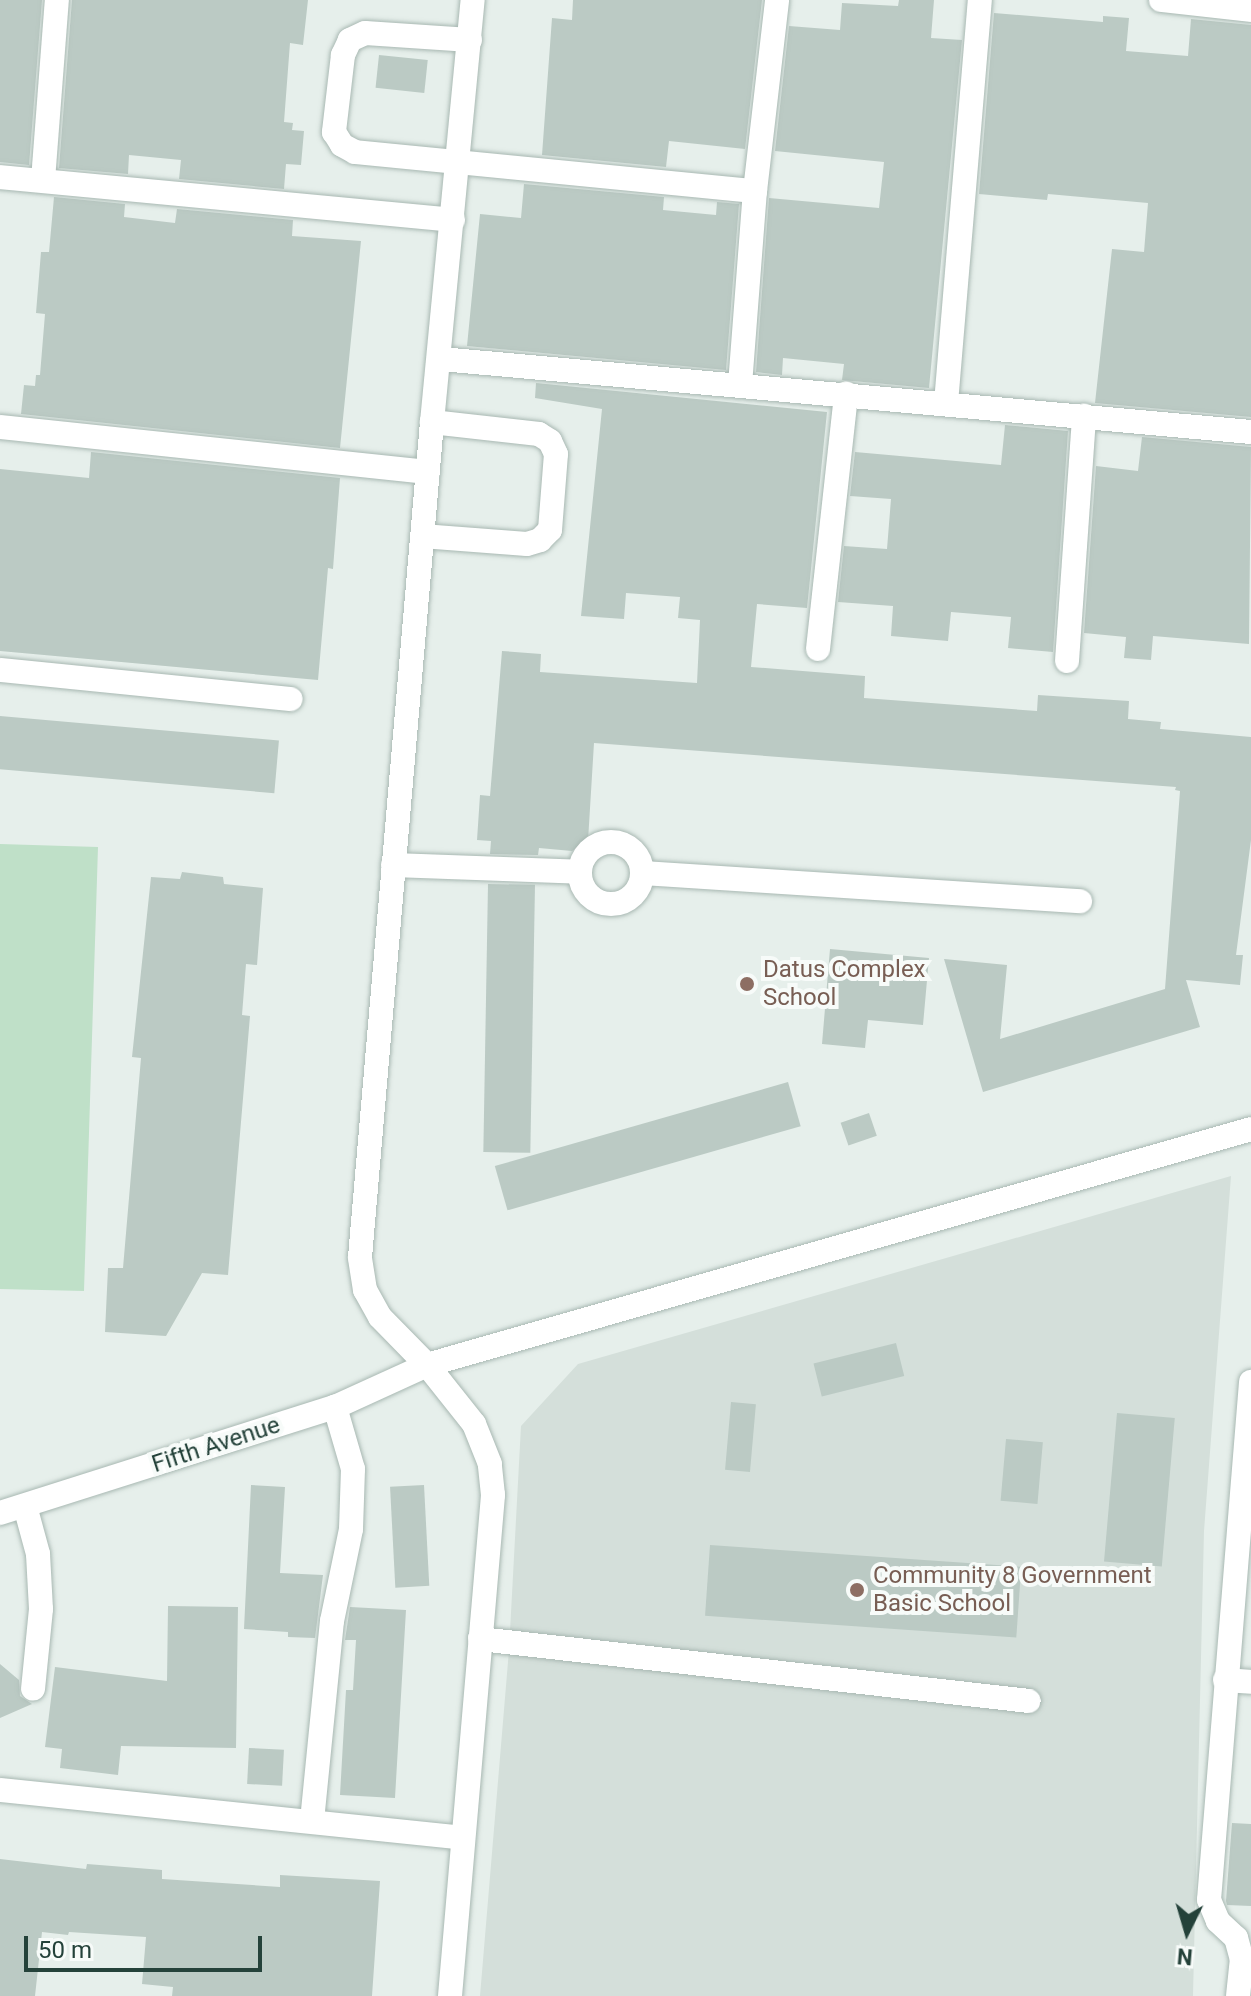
<!DOCTYPE html>
<style>
body{margin:0}
#map{position:relative;width:1251px;height:1996px;overflow:hidden;background:#e6efeb;font-family:Roboto,sans-serif}
div>[style]{position:absolute}
[style*='--x']{left:calc(var(--x)*1px);top:calc(var(--y)*1px);width:calc(var(--w)*1px);rotate:calc(var(--a)*1deg)}
.built>*{inset:0;background:#d4dfda}
.green>*{inset:0;background:#bfe0c8}
.building>*{inset:0;background:#bbcac4;transform-origin:0 0}
.roads{filter:drop-shadow(0 0 2px #a8b8b2) drop-shadow(0 0 2px #a8b8b2)}
.minor>*{height:24px;margin:-12px;padding:0 12px;transform-origin:12px;border-radius:12px;background:#fff}
.minor>.ring{margin:-12px;padding:0;box-sizing:content-box;background:none;border:24px solid #fff;border-radius:50%}
.dots>*{width:22px;height:22px;translate:-50% -50%;box-sizing:border-box;border:4px solid #f7fbf9;border-radius:50%}
span{translate:-50% -50%;white-space:nowrap;text-align:center;line-height:1.15;-webkit-text-stroke:8px #f7fbf9;paint-order:stroke}
.education-label{font-size:24px;color:#785e54}
.left{translate:0 -50%;text-align:left}
.street-label{font-size:24px;color:#24423a}
.north{position:absolute;left:1147px;top:1892px;width:80px;height:80px;-webkit-text-stroke:6px #f7fbf9;paint-order:stroke;rotate:185deg;font-size:22px;font-weight:700;line-height:32px;text-align:center;color:#24423a}
.north::after{content:'';display:block;margin:auto;width:28px;height:36px;background:#24423a;clip-path:polygon(50% 0,100% 100%,50% 72%,0 100%)}
.scale{position:absolute;left:24px;top:1936px;width:238px;height:36px;box-sizing:border-box;border:4px solid #24423a;border-top:0;padding-left:10px;font-size:24px;line-height:28px;white-space:nowrap;color:#24423a;-webkit-text-stroke:6px #f7fbf9;paint-order:stroke}
</style>
<div id="map">
<div class="built">
<i style="clip-path:polygon(1231px 1176px,1204px 1531px,1193px 1996px,480px 1996px,509px 1650px,521px 1426px,578px 1364px)"></i>
</div>
<div class="green">
<i style="clip-path:polygon(0 844px,98px 847px,84px 1291px,0 1289px)"></i>
</div>
<div class="building">
<i style="clip-path:polygon(0 0,42px 0,29px 165px,0 162px)"></i>
<i style="clip-path:polygon(72px 0,308px 0,303px 45px,290px 43px,284px 122px,293px 123px,292px 130px,304px 131px,301px 165px,286px 164px,284px 189px,179px 179px,181px 160px,129px 155px,128px 174px,59px 168px)"></i>
<i style="clip-path:polygon(573px 0,762px 0,745px 149px,669px 141px,666px 167px,542px 155px,552px 18px,572px 20px)"></i>
<i style="clip-path:polygon(899px 0,934px 0,931px 38px,962px 40px,929px 388px,842px 380px,844px 364px,783px 358px,782px 375px,756px 372px,769px 198px,879px 208px,884px 162px,775px 151px,789px 26px,840px 30px,842px 3px,898px 6px)"></i>
<i style="clip-path:polygon(994px 13px,1103px 22px,1103px 16px,1129px 18px,1126px 51px,1188px 56px,1191px 19px,1251px 25px,1251px 417px,1095px 403px,1112px 249px,1144px 252px,1148px 203px,1048px 194px,1047px 200px,979px 194px)"></i>
<i style="left:379px;top:55px;width:49px;height:33px;rotate:6deg"></i>
<i style="clip-path:polygon(524px 184px,664px 197px,663px 210px,716px 215px,717px 202px,739px 204px,726px 370px,467px 346px,480px 214px,521px 218px)"></i>
<i style="clip-path:polygon(54px 197px,125px 204px,124px 217px,175px 223px,177px 209px,293px 220px,292px 236px,361px 241px,340px 448px,21px 414px,24px 385px,35px 386px,36px 375px,40px 375px,45px 314px,36px 313px,41px 252px,49px 252px)"></i>
<i style="clip-path:polygon(536px 383px,827px 412px,807px 608px,757px 604px,751px 667px,865px 676px,864px 698px,1037px 711px,1038px 695px,1129px 701px,1128px 719px,1161px 722px,1160px 729px,1251px 737px,1251px 840px,1236px 955px,1243px 955px,1240px 985px,1186px 980px,1200px 1027px,983px 1092px,944px 959px,1007px 965px,1000px 1039px,1165px 989px,1180px 791px,1175px 790px,1176px 787px,594px 743px,588px 841px,572px 851px,539px 848px,538px 855px,490px 854px,491px 841px,477px 840px,480px 795px,490px 796px,502px 651px,541px 654px,540px 672px,697px 683px,700px 620px,678px 618px,680px 597px,626px 593px,624px 619px,581px 616px,602px 409px,535px 398px)"></i>
<i style="clip-path:polygon(1005px 425px,1068px 431px,1053px 652px,1008px 648px,1011px 617px,951px 612px,948px 641px,891px 636px,893px 606px,838px 602px,844px 546px,887px 549px,891px 499px,850px 496px,855px 452px,1001px 465px)"></i>
<i style="clip-path:polygon(1142px 437px,1251px 447px,1249px 644px,1153px 636px,1151px 660px,1124px 658px,1126px 637px,1084px 633px,1096px 466px,1138px 471px)"></i>
<i style="clip-path:polygon(91px 452px,340px 478px,333px 569px,328px 568px,318px 680px,0 651px,0 469px,89px 478px)"></i>
<i style="left:0;top:716px;width:280px;height:53px;rotate:5deg"></i>
<i style="clip-path:polygon(182px 872px,223px 877px,224px 884px,263px 888px,257px 965px,246px 964px,242px 1015px,250px 1016px,228px 1275px,202px 1273px,166px 1336px,105px 1332px,108px 1268px,123px 1268px,141px 1058px,132px 1057px,151px 877px,180px 879px)"></i>
<i style="left:488px;top:884px;width:47px;height:268px;rotate:1deg"></i>
<i style="clip-path:polygon(830px 949px,929px 958px,923px 1025px,868px 1020px,865px 1048px,822px 1044px)"></i>
<i style="left:788px;top:1082px;width:46px;height:305px;rotate:74deg"></i>
<i style="left:869px;top:1113px;width:24px;height:30px;rotate:71deg"></i>
<i style="left:896px;top:1343px;width:34px;height:85px;rotate:76deg"></i>
<i style="left:731px;top:1402px;width:25px;height:68px;rotate:5deg"></i>
<i style="left:1117px;top:1413px;width:58px;height:149px;rotate:5deg"></i>
<i style="left:1006px;top:1439px;width:37px;height:62px;rotate:5deg"></i>
<i style="clip-path:polygon(251px 1485px,285px 1487px,280px 1573px,323px 1575px,315px 1638px,288px 1637px,288px 1632px,244px 1629px)"></i>
<i style="left:424px;top:1485px;width:101px;height:34px;rotate:87deg"></i>
<i style="left:710px;top:1545px;width:312px;height:71px;rotate:4deg"></i>
<i style="clip-path:polygon(168px 1606px,238px 1607px,236px 1748px,121px 1746px,118px 1775px,60px 1768px,62px 1749px,45px 1747px,55px 1667px,167px 1681px)"></i>
<i style="clip-path:polygon(350px 1607px,406px 1610px,395px 1798px,340px 1795px,346px 1690px,353px 1690px,356px 1640px,345px 1640px)"></i>
<i style="clip-path:polygon(0 1664px,19px 1680px,20px 1696px,32px 1704px,0 1718px)"></i>
<i style="left:249px;top:1748px;width:35px;height:36px;rotate:3deg"></i>
<i style="clip-path:polygon(1232px 1823px,1251px 1824px,1251px 1906px,1227px 1905px,1226px 1901px)"></i>
<i style="clip-path:polygon(0 1859px,86px 1869px,87px 1864px,162px 1870px,162px 1879px,280px 1887px,280px 1875px,380px 1881px,372px 1996px,172px 1996px,173px 1987px,142px 1984px,146px 1937px,69px 1932px,68px 1935px,42px 1932px,35px 1996px,0 1996px)"></i>
</div>
<div class="roads">
<div class="minor">
<i style="--x:1161;--y:0;--w:91;--a:6.3"></i>
<i style="--x:470;--y:40;--w:105;--a:-176.2"></i>
<i style="--x:365;--y:33;--w:17;--a:155"></i>
<i style="--x:350;--y:40;--w:17;--a:115"></i>
<i style="--x:343;--y:55;--w:78;--a:96.7"></i>
<i style="--x:334;--y:132;--w:15;--a:58"></i>
<i style="--x:342;--y:145;--w:15;--a:28"></i>
<i style="--x:355;--y:152;--w:402;--a:5.6"></i>
<i style="--x:0;--y:177;--w:455;--a:5.4"></i>
<i style="--x:43;--y:180;--w:181;--a:-85.6"></i>
<i style="--x:441;--y:359;--w:813;--a:5.15"></i>
<i style="--x:740;--y:385;--w:195;--a:-85.6"></i>
<i style="--x:755;--y:191;--w:192;--a:-83.4"></i>
<i style="--x:946;--y:403;--w:404;--a:-85.2"></i>
<i style="--x:0;--y:427;--w:430;--a:6"></i>
<i style="--x:422;--y:536;--w:105;--a:4.4"></i>
<i style="--x:527;--y:544;--w:14;--a:-17"></i>
<i style="--x:540;--y:540;--w:14;--a:-45"></i>
<i style="--x:550;--y:530;--w:76;--a:-85.5"></i>
<i style="--x:556;--y:454;--w:14;--a:-115"></i>
<i style="--x:550;--y:441;--w:13;--a:-148"></i>
<i style="--x:539;--y:434;--w:108;--a:-173.6"></i>
<i style="--x:818;--y:649;--w:257;--a:-83.7"></i>
<i style="--x:1067;--y:661;--w:246;--a:-86"></i>
<i style="--x:0;--y:670;--w:292;--a:5.7"></i>
<i class="ring" style="left:580px;top:842px;width:38px;height:38px"></i>
<i style="--x:393;--y:865;--w:187;--a:2.1"></i>
<i style="--x:643;--y:873;--w:438;--a:3.7"></i>
<i style="--x:25;--y:1506;--w:50;--a:74.8"></i>
<i style="--x:38;--y:1554;--w:55;--a:86.9"></i>
<i style="--x:41;--y:1609;--w:80;--a:95.7"></i>
<i style="--x:0;--y:1513;--w:351;--a:-17.6"></i>
<i style="--x:335;--y:1407;--w:101;--a:-24.5"></i>
<i style="--x:427;--y:1365;--w:857;--a:-15.98"></i>
<i style="--x:480;--y:1639;--w:552;--a:6.44"></i>
<i style="--x:1225;--y:1680;--w:26;--a:4"></i>
<i style="--x:0;--y:1790;--w:464;--a:5.9"></i>
<i style="--x:312;--y:1821;--w:201;--a:-84.3"></i>
<i style="--x:332;--y:1621;--w:94;--a:-78.3"></i>
<i style="--x:351;--y:1529;--w:60;--a:-88.1"></i>
<i style="--x:353;--y:1469;--w:65;--a:-106.2"></i>
<i style="--x:450;--y:1996;--w:503;--a:-85.09"></i>
<i style="--x:493;--y:1495;--w:31;--a:-96"></i>
<i style="--x:490;--y:1464;--w:43;--a:-111.8"></i>
<i style="--x:474;--y:1424;--w:75;--a:-128.5"></i>
<i style="--x:427;--y:1365;--w:67;--a:-134.4"></i>
<i style="--x:380;--y:1317;--w:31;--a:-119"></i>
<i style="--x:365;--y:1290;--w:33;--a:-99"></i>
<i style="--x:360;--y:1257;--w:838;--a:-85.07"></i>
<i style="--x:432;--y:422;--w:424;--a:-84.5"></i>
<i style="--x:1238;--y:1996;--w:36;--a:-84"></i>
<i style="--x:1242;--y:1960;--w:23;--a:-105"></i>
<i style="--x:1236;--y:1938;--w:25;--a:-137"></i>
<i style="--x:1218;--y:1921;--w:23;--a:-113"></i>
<i style="--x:1209;--y:1900;--w:520;--a:-85.36"></i>
</div>
</div>
<div class="dots">
<i style="left:747px;top:984px;background:#8d6e63"></i>
<i style="left:857px;top:1590px;background:#8d6e63"></i>
</div>
<div class="education-label">
<span class="left" style="left:763px;top:984px">Datus Complex<br>School</span>
<span class="left" style="left:873px;top:1590px">Community 8 Government<br>Basic School</span>
</div>
<div class="street-label">
<span style="left:216px;top:1445px;rotate:-18deg">Fifth Avenue</span>
</div>
<div class="north">N</div>
<div class="scale">50 m</div>
</div>
